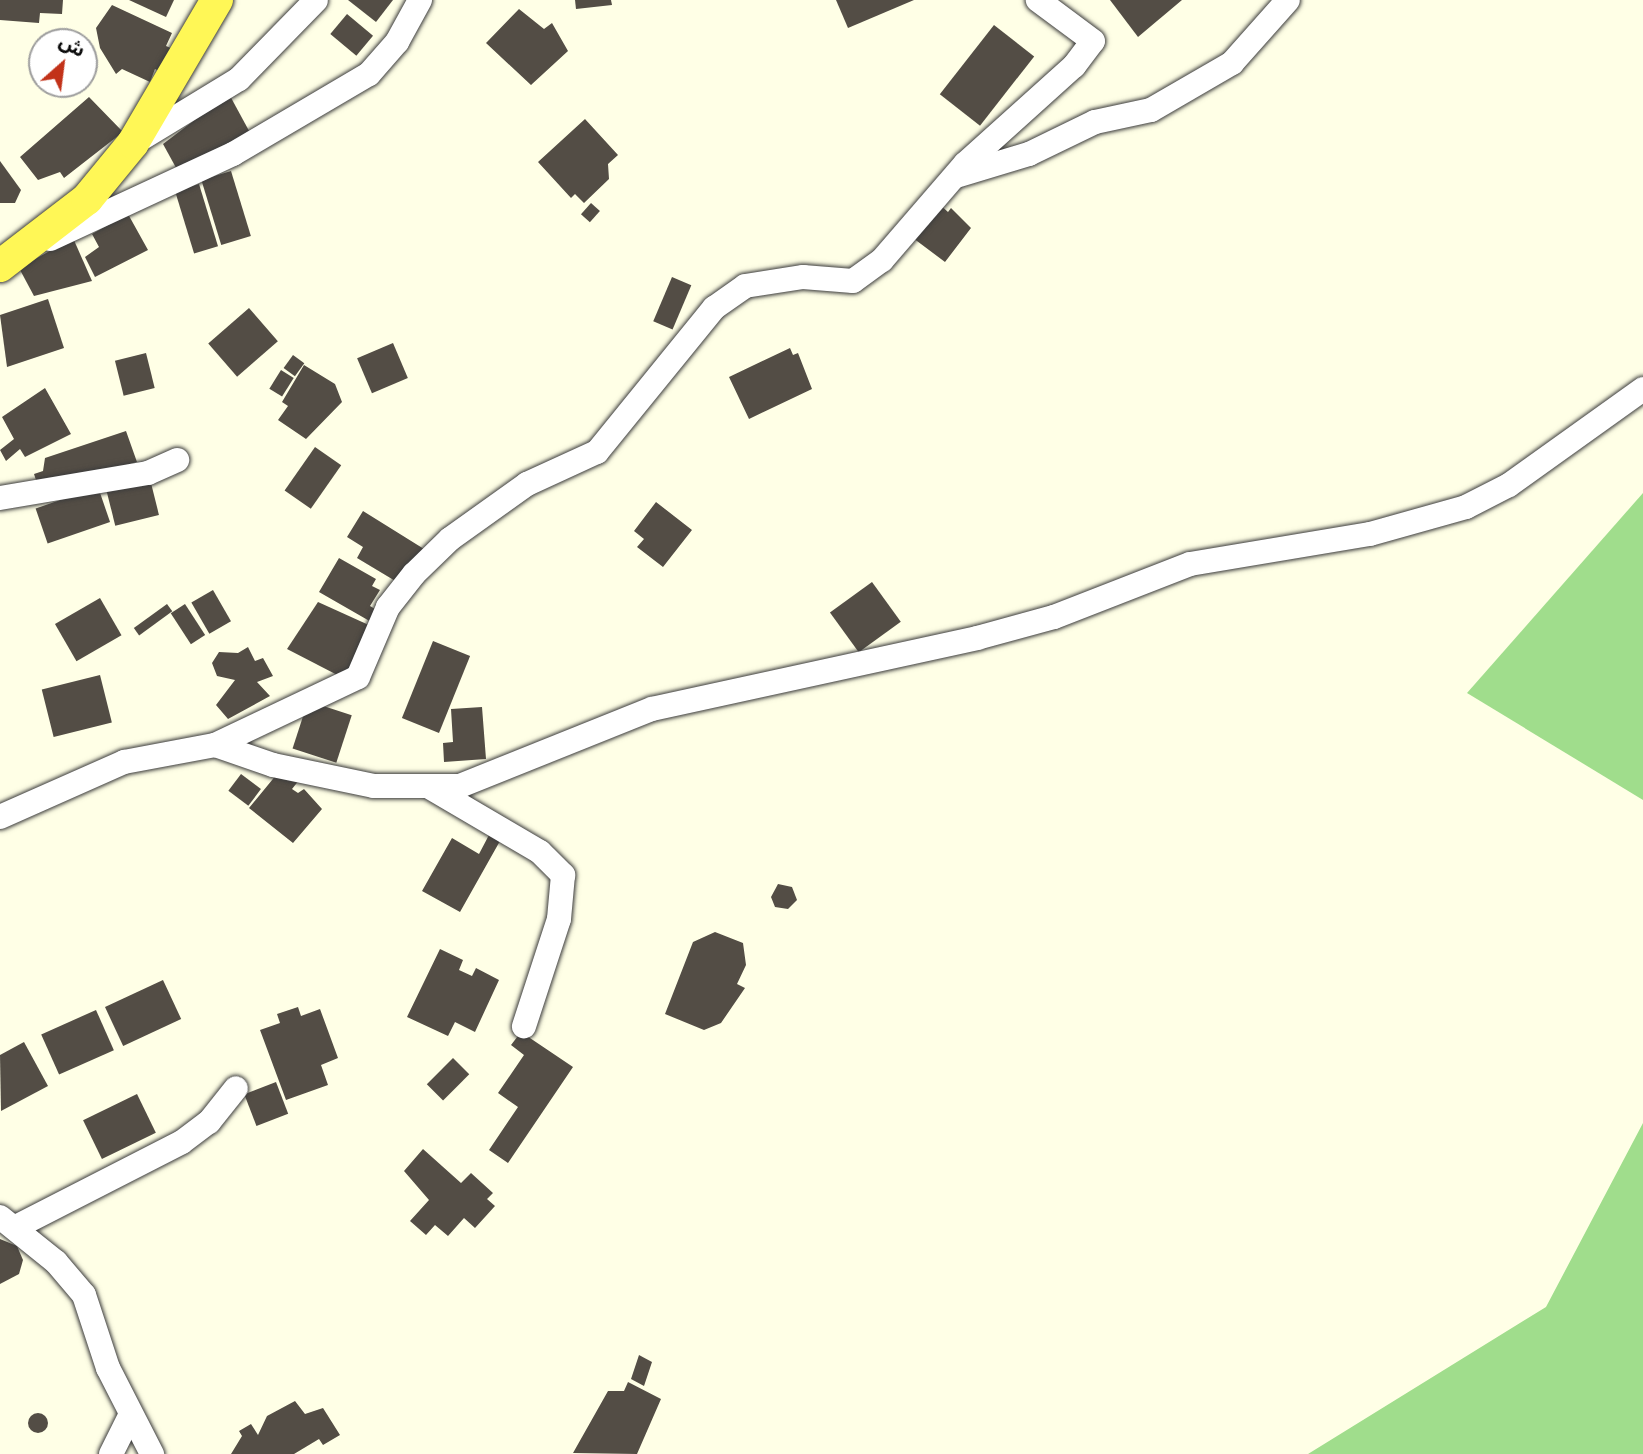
<!DOCTYPE html>
<meta charset="utf-8">
<style>
body{margin:0}
#map{position:relative;width:1643px;height:1454px;overflow:hidden;background:#ffffe6;font-family:"Libre Baskerville","Noto Sans Arabic",serif}
div>[style]{position:absolute}
[style*='--x']{left:calc(var(--x)*1px);top:calc(var(--y)*1px);width:calc(var(--w)*1px);rotate:calc(var(--a)*1deg)}
.forest>*{inset:0;background:#a0dd8c}
.building>*{inset:0;background:#534d45;transform-origin:0 0}
.round{border-radius:50%}
.roads{filter:drop-shadow(0 0 2px #3c3c3c) drop-shadow(0 0 2px #3c3c3c)}
.minor>*{height:24px;margin:-12px;padding:0 12px;transform-origin:12px;border-radius:12px;background:#fff}
.major>*{height:32px;margin:-16px;padding:0 16px;transform-origin:16px;border-radius:16px;background:#fff756}
span{translate:-50% -50%;white-space:nowrap;text-align:center;line-height:1.15;-webkit-text-stroke:7px #fff;paint-order:stroke}
.north{position:absolute;left:28px;top:28px;width:70px;height:70px;box-sizing:border-box;background:#fff;border:2px solid #9d9d9d;border-radius:50%;rotate:28deg;font-size:19px;font-weight:700;line-height:28px;text-align:center;color:#090909}
.north::after{content:'';display:block;margin:auto;width:24px;height:32px;background:#c23219;clip-path:polygon(50% 0,100% 100%,50% 72%,0 100%)}
</style>
<div id="map">
<div class="forest">
<i style="clip-path:polygon(1643px 493px,1643px 800px,1467px 693px)"></i>
<i style="clip-path:polygon(1643px 1123px,1643px 1454px,1308px 1454px,1546px 1307px)"></i>
</div>
<div class="building">
<i style="clip-path:polygon(0 0,63px 0,62px 14px,40px 13px,39px 23px,0 20px)"></i>
<i style="clip-path:polygon(129px 0,174px 0,166px 17px)"></i>
<i style="clip-path:polygon(348px 0,393px 0,376px 22px)"></i>
<i style="clip-path:polygon(575px 0,611px 0,612px 5px,576px 9px)"></i>
<i style="clip-path:polygon(836px 0,914px 0,848px 28px)"></i>
<i style="clip-path:polygon(1110px 0,1182px 0,1138px 37px)"></i>
<i style="clip-path:polygon(112px 5px,172px 33px,166px 46px,173px 49px,163px 73px,155px 69px,150px 82px,122px 69px,116px 74px,100px 48px,96px 28px)"></i>
<i style="clip-path:polygon(519px 9px,544px 29px,552px 23px,568px 51px,531px 85px,486px 43px)"></i>
<i style="left:347px;top:14px;width:34px;height:26px;rotate:40deg"></i>
<i style="left:994px;top:25px;width:51px;height:88px;rotate:38deg"></i>
<i style="clip-path:polygon(229px 94px,254px 140px,180px 175px,163px 144px)"></i>
<i style="clip-path:polygon(89px 97px,123px 132px,64px 178px,60px 172px,38px 180px,20px 157px)"></i>
<i style="clip-path:polygon(585px 119px,618px 155px,608px 164px,609px 179px,584px 203px,575px 194px,571px 198px,538px 162px)"></i>
<i style="clip-path:polygon(0 161px,21px 190px,15px 203px,0 203px)"></i>
<i style="left:231px;top:171px;width:68px;height:31px;rotate:73deg"></i>
<i style="left:199px;top:184px;width:65px;height:25px;rotate:73deg"></i>
<i style="left:591px;top:203px;width:12px;height:15px;rotate:42deg"></i>
<i style="clip-path:polygon(939px 204px,948px 212px,951px 208px,971px 228px,945px 262px,913px 238px)"></i>
<i style="clip-path:polygon(128px 214px,148px 250px,95px 277px,85px 257px,99px 247px,92px 234px)"></i>
<i style="clip-path:polygon(73px 238px,92px 281px,34px 296px,19px 268px)"></i>
<i style="left:672px;top:277px;width:21px;height:48px;rotate:23deg"></i>
<i style="clip-path:polygon(48px 299px,64px 348px,7px 367px,0 315px)"></i>
<i style="left:249px;top:308px;width:44px;height:54px;rotate:49deg"></i>
<i style="left:393px;top:343px;width:38px;height:39px;rotate:67deg"></i>
<i style="clip-path:polygon(790px 348px,793px 355px,798px 353px,812px 389px,749px 419px,729px 377px)"></i>
<i style="left:146px;top:353px;width:36px;height:32px;rotate:76deg"></i>
<i style="left:293px;top:355px;width:14px;height:16px;rotate:36deg"></i>
<i style="clip-path:polygon(304px 365px,335px 384px,342px 402px,306px 439px,278px 420px,288px 406px,282px 402px)"></i>
<i style="left:281px;top:370px;width:15px;height:22px;rotate:32deg"></i>
<i style="clip-path:polygon(45px 388px,71px 434px,25px 457px,20px 449px,6px 461px,0 450px,14px 439px,2px 417px)"></i>
<i style="clip-path:polygon(126px 431px,137px 462px,39px 489px,34px 474px,43px 471px,45px 458px)"></i>
<i style="left:315px;top:447px;width:32px;height:53px;rotate:35deg"></i>
<i style="left:150px;top:479px;width:37px;height:45px;rotate:76deg"></i>
<i style="left:98px;top:487px;width:37px;height:66px;rotate:71deg"></i>
<i style="clip-path:polygon(656px 502px,692px 530px,663px 567px,637px 547px,644px 539px,634px 531px)"></i>
<i style="clip-path:polygon(363px 511px,424px 549px,402px 585px,357px 558px,363px 547px,347px 537px)"></i>
<i style="clip-path:polygon(339px 558px,376px 579px,372px 586px,380px 590px,370px 606px,380px 612px,373px 623px,319px 592px)"></i>
<i style="left:872px;top:582px;width:49px;height:52px;rotate:54deg"></i>
<i style="left:213px;top:590px;width:36px;height:25px;rotate:60deg"></i>
<i style="left:100px;top:598px;width:43px;height:52px;rotate:60deg"></i>
<i style="clip-path:polygon(318px 602px,371px 626px,347px 680px,287px 649px)"></i>
<i style="left:167px;top:604px;width:9px;height:41px;rotate:54deg"></i>
<i style="left:185px;top:604px;width:37px;height:17px;rotate:57deg"></i>
<i style="left:433px;top:641px;width:40px;height:83px;rotate:22deg"></i>
<i style="clip-path:polygon(248px 647px,255px 661px,263px 658px,273px 676px,257px 682px,270px 696px,228px 719px,216px 705px,235px 680px,217px 676px,212px 663px,219px 652px,238px 653px)"></i>
<i style="left:100px;top:675px;width:49px;height:60px;rotate:76deg"></i>
<i style="left:308px;top:701px;width:46px;height:50px;rotate:18deg"></i>
<i style="clip-path:polygon(482px 707px,486px 759px,444px 762px,443px 743px,453px 742px,451px 709px)"></i>
<i style="left:241px;top:774px;width:25px;height:21px;rotate:37deg"></i>
<i style="clip-path:polygon(277px 774px,300px 779px,292px 789px,298px 793px,304px 789px,322px 809px,293px 843px,249px 808px)"></i>
<i style="clip-path:polygon(489px 835px,500px 841px,460px 912px,422px 891px,452px 838px,479px 854px)"></i>
<i style="clip-path:polygon(778px 884px,792px 887px,797px 900px,788px 909px,775px 907px,771px 897px)"></i>
<i style="clip-path:polygon(715px 932px,743px 943px,746px 965px,737px 984px,745px 988px,721px 1023px,704px 1030px,665px 1014px,693px 942px)"></i>
<i style="clip-path:polygon(440px 949px,463px 960px,459px 970px,472px 976px,476px 968px,499px 980px,475px 1032px,455px 1022px,448px 1036px,407px 1017px)"></i>
<i style="left:163px;top:980px;width:43px;height:64px;rotate:65deg"></i>
<i style="clip-path:polygon(298px 1007px,301px 1016px,320px 1009px,338px 1058px,321px 1065px,328px 1085px,286px 1100px,260px 1030px,280px 1023px,277px 1014px)"></i>
<i style="left:96px;top:1010px;width:44px;height:60px;rotate:66deg"></i>
<i style="clip-path:polygon(521px 1032px,573px 1067px,508px 1163px,489px 1150px,518px 1107px,498px 1093px,524px 1055px,511px 1045px)"></i>
<i style="clip-path:polygon(24px 1042px,48px 1086px,1px 1111px,0 1055px)"></i>
<i style="left:453px;top:1058px;width:23px;height:37px;rotate:45deg"></i>
<i style="left:276px;top:1082px;width:34px;height:34px;rotate:69deg"></i>
<i style="left:137px;top:1094px;width:43px;height:60px;rotate:64deg"></i>
<i style="clip-path:polygon(423px 1149px,461px 1183px,471px 1173px,493px 1193px,487px 1199px,495px 1206px,475px 1228px,464px 1218px,448px 1236px,435px 1225px,426px 1235px,410px 1221px,429px 1200px,404px 1171px)"></i>
<i style="clip-path:polygon(0 1239px,17px 1246px,23px 1260px,19px 1274px,0 1284px)"></i>
<i style="clip-path:polygon(639px 1355px,652px 1362px,644px 1386px,631px 1379px)"></i>
<i style="clip-path:polygon(628px 1382px,661px 1399px,637px 1454px,573px 1453px,608px 1391px,624px 1391px)"></i>
<i style="clip-path:polygon(295px 1401px,305px 1414px,323px 1408px,340px 1435px,323px 1445px,319px 1439px,294px 1454px,231px 1454px,242px 1436px,239px 1431px,251px 1424px,258px 1435px,267px 1416px)"></i>
<i class="round" style="left:28px;top:1413px;width:20px;height:20px"></i>
</div>
<div class="roads">
<div class="minor">
<i style="--x:134;--y:143;--w:123;--a:-31.4"></i>
<i style="--x:239;--y:79;--w:110;--a:-45.7"></i>
<i style="--x:956;--y:176;--w:76;--a:-16.8"></i>
<i style="--x:1029;--y:154;--w:73;--a:-25.9"></i>
<i style="--x:1095;--y:122;--w:57;--a:-12.1"></i>
<i style="--x:1151;--y:110;--w:94;--a:-30.1"></i>
<i style="--x:1232;--y:63;--w:84;--a:-48.4"></i>
<i style="--x:50;--y:239;--w:202;--a:-24.9"></i>
<i style="--x:233;--y:154;--w:158;--a:-30.5"></i>
<i style="--x:369;--y:74;--w:43;--a:-48.8"></i>
<i style="--x:397;--y:42;--w:48;--a:-61.3"></i>
<i style="--x:0;--y:498;--w:150;--a:-9.6"></i>
<i style="--x:148;--y:473;--w:32;--a:-24"></i>
<i style="--x:215;--y:745;--w:158;--a:-25.4"></i>
<i style="--x:358;--y:677;--w:76;--a:-66.8"></i>
<i style="--x:388;--y:607;--w:42;--a:-51.8"></i>
<i style="--x:414;--y:574;--w:50;--a:-44.2"></i>
<i style="--x:450;--y:539;--w:95;--a:-35.5"></i>
<i style="--x:527;--y:484;--w:77;--a:-24.6"></i>
<i style="--x:597;--y:452;--w:186;--a:-50.9"></i>
<i style="--x:714;--y:308;--w:38;--a:-35"></i>
<i style="--x:745;--y:286;--w:59;--a:-8.8"></i>
<i style="--x:803;--y:277;--w:50;--a:4.6"></i>
<i style="--x:853;--y:281;--w:36;--a:-36"></i>
<i style="--x:882;--y:260;--w:127;--a:-49.2"></i>
<i style="--x:965;--y:164;--w:147;--a:-42"></i>
<i style="--x:1074;--y:66;--w:31;--a:-53"></i>
<i style="--x:1093;--y:41;--w:69;--a:-143.3"></i>
<i style="--x:431;--y:788;--w:126;--a:30.4"></i>
<i style="--x:540;--y:852;--w:33;--a:45"></i>
<i style="--x:563;--y:875;--w:44;--a:95.2"></i>
<i style="--x:559;--y:919;--w:113;--a:108.1"></i>
<i style="--x:0;--y:817;--w:136;--a:-23.9"></i>
<i style="--x:124;--y:762;--w:93;--a:-10.6"></i>
<i style="--x:215;--y:745;--w:61;--a:19"></i>
<i style="--x:273;--y:765;--w:103;--a:11.7"></i>
<i style="--x:374;--y:786;--w:86;--a:0"></i>
<i style="--x:460;--y:786;--w:207;--a:-21.9"></i>
<i style="--x:652;--y:709;--w:333;--a:-12.3"></i>
<i style="--x:977;--y:638;--w:80;--a:-15.3"></i>
<i style="--x:1054;--y:617;--w:146;--a:-21.3"></i>
<i style="--x:1190;--y:564;--w:182;--a:-9.5"></i>
<i style="--x:1370;--y:534;--w:100;--a:-15.7"></i>
<i style="--x:1466;--y:507;--w:48;--a:-27.1"></i>
<i style="--x:1509;--y:485;--w:165;--a:-35.6"></i>
<i style="--x:0;--y:1217;--w:72;--a:38.8"></i>
<i style="--x:56;--y:1262;--w:43;--a:49.7"></i>
<i style="--x:84;--y:1295;--w:77;--a:71.8"></i>
<i style="--x:108;--y:1368;--w:97;--a:62.9"></i>
<i style="--x:16;--y:1227;--w:186;--a:-27.1"></i>
<i style="--x:182;--y:1142;--w:34;--a:-37"></i>
<i style="--x:209;--y:1122;--w:43;--a:-51.5"></i>
<i style="--x:111;--y:1454;--w:42;--a:-63.4"></i>
</div>
<div class="major">
<i style="--x:0;--y:266;--w:110;--a:-37.6"></i>
<i style="--x:87;--y:199;--w:72;--a:-50.6"></i>
<i style="--x:133;--y:143;--w:166;--a:-59.6"></i>
</div>
</div>
<div class="north">ش</div>
</div>
